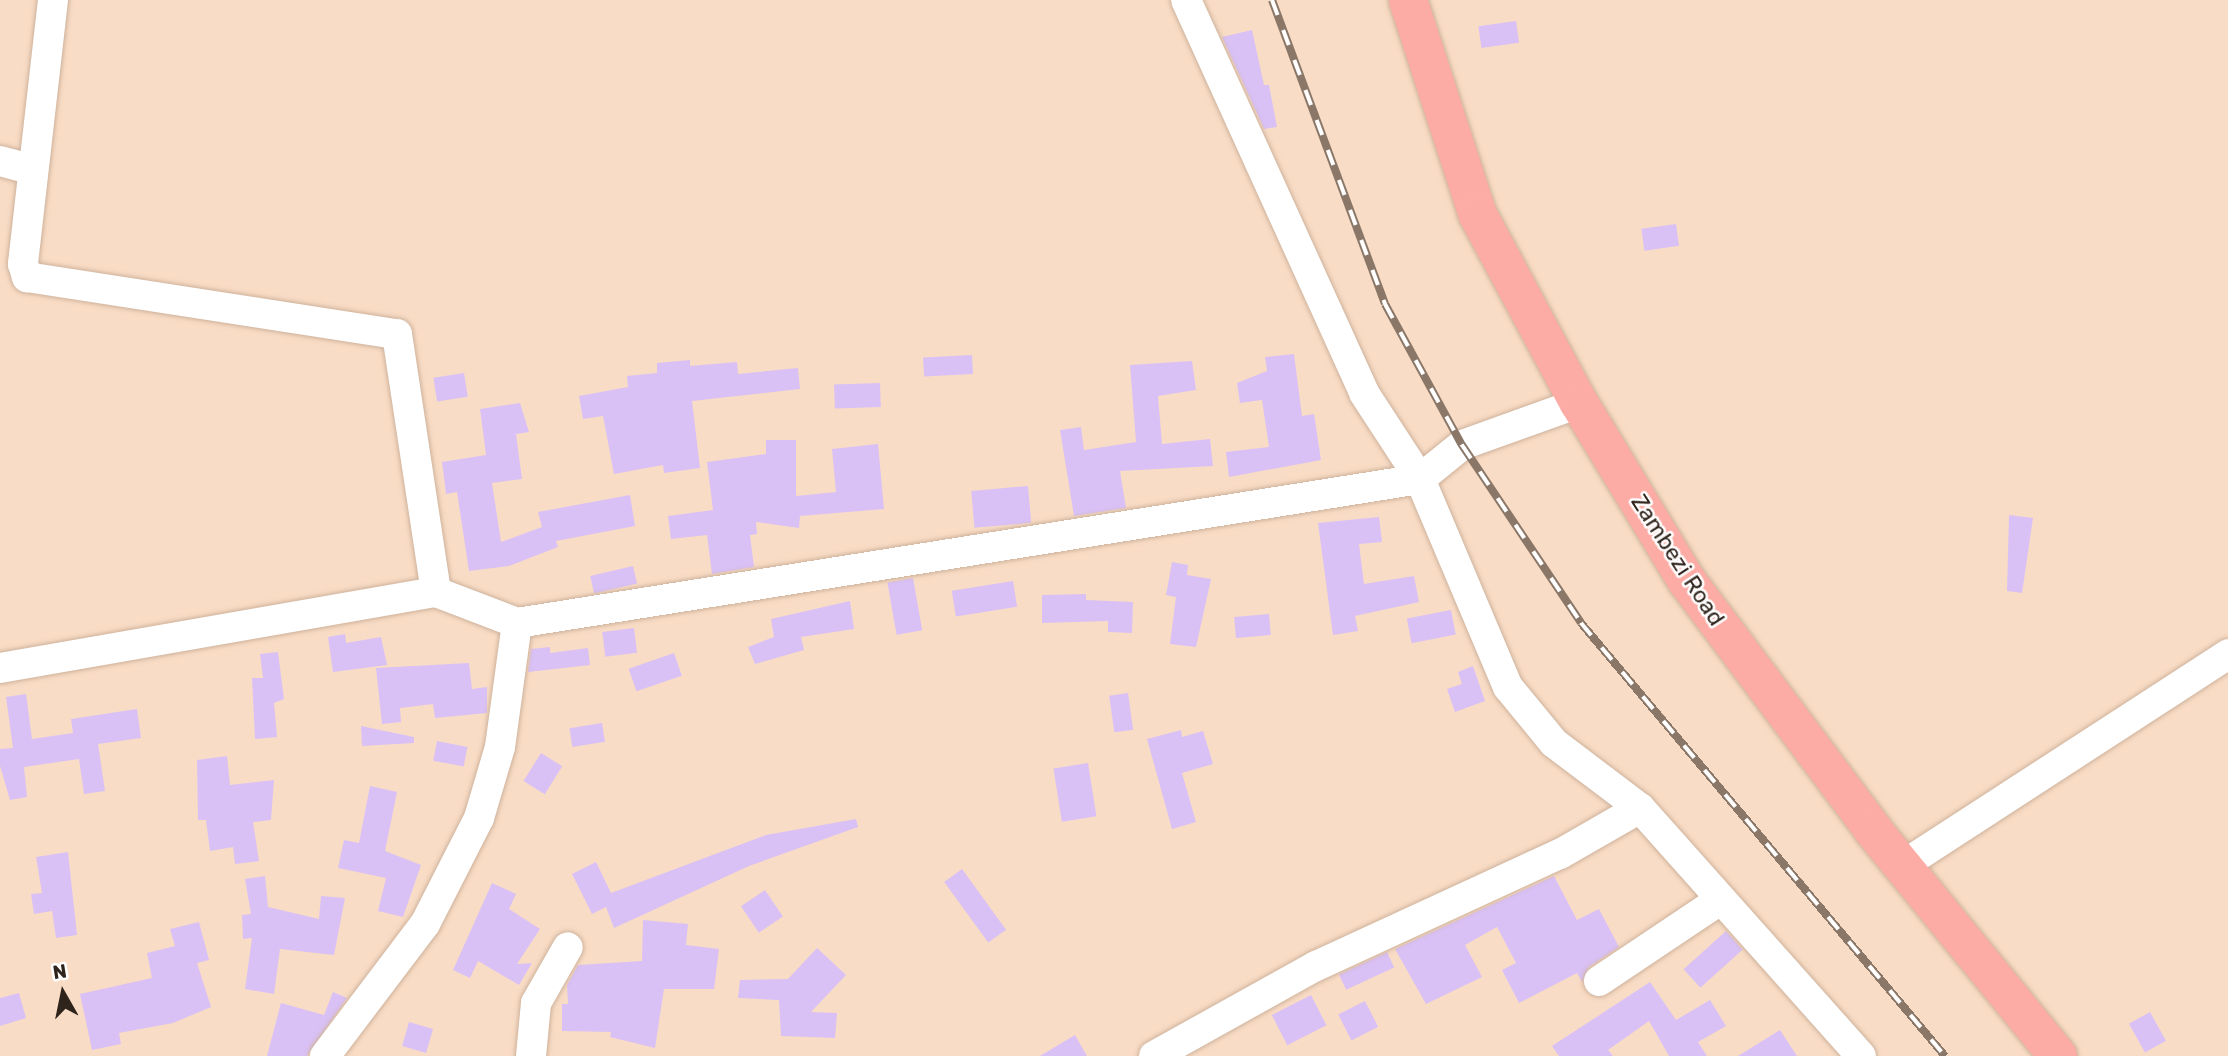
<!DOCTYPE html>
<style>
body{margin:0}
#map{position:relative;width:2228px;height:1056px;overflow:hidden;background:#f9dcc5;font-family:Rubik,sans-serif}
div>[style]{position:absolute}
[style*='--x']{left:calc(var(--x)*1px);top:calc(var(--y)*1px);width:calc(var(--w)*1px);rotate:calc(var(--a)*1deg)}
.building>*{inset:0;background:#d9c1f6;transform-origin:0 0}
.roads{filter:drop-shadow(0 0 2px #ceb29c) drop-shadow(0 0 2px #ceb29c)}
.minor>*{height:30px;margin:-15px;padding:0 15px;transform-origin:15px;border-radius:15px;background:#fff}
.major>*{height:38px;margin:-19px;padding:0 19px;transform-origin:19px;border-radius:19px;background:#fdaca5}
.rail>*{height:8px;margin-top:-4px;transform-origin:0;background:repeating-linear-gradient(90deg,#fff 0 16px,#8a7768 0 32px);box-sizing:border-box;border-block:2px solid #8a7768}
span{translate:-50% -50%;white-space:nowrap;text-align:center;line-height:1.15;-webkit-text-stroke:5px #fff;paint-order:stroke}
.street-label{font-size:23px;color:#2f241b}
.north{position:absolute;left:28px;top:958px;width:70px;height:70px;-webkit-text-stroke:5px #fff;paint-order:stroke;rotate:351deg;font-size:19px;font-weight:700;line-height:28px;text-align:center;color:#2f241b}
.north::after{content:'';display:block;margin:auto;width:24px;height:32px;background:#2f241b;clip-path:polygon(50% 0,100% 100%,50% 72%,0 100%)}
</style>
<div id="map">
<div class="building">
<i style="left:1516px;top:21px;width:22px;height:38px;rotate:82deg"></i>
<i style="clip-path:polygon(1252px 30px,1264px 85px,1269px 85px,1277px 127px,1264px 129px,1222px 37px)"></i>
<i style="left:1676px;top:224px;width:22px;height:35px;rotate:82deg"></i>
<i style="clip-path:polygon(1294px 354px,1302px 416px,1314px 414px,1321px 460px,1229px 477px,1226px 452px,1269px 447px,1262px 400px,1240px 403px,1237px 383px,1267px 371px,1265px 357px)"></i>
<i style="left:972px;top:355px;width:19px;height:49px;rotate:87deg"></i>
<i style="clip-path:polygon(690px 360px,690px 366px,737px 362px,738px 374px,798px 368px,800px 389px,692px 401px,700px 468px,664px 473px,663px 465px,614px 474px,603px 416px,583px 419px,579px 396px,628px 387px,627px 376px,657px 373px,657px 363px)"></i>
<i style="clip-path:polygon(1192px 361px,1196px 390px,1158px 396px,1162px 444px,1210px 439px,1213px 466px,1120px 471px,1126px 508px,1074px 516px,1060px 430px,1081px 427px,1084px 450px,1136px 442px,1130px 365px)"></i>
<i style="left:464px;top:373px;width:24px;height:31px;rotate:81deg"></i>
<i style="left:880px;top:383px;width:24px;height:46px;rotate:88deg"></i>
<i style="clip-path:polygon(520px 403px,529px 432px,516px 434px,522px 479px,492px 483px,501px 542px,542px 527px,538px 512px,630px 495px,635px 526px,556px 541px,558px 547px,509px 566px,469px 571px,457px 492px,446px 494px,442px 462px,486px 455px,480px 409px)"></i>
<i style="clip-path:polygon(766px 440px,796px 440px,796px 496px,836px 492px,832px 449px,878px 444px,884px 509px,800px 516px,799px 528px,756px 522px,757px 534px,750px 535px,754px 567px,712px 574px,707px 535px,671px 539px,668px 516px,713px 510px,707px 462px,766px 454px)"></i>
<i style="left:1028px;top:486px;width:37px;height:57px;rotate:85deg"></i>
<i style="clip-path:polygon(2009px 515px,2033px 518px,2022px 593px,2007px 591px)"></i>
<i style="clip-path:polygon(1379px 517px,1382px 542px,1359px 544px,1364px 584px,1414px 576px,1419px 602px,1355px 616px,1358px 631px,1333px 635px,1318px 523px)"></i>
<i style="clip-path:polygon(1172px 562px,1188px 565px,1187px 575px,1211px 579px,1196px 647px,1170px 644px,1176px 597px,1166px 595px)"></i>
<i style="left:633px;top:566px;width:18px;height:44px;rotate:77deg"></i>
<i style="left:913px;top:578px;width:53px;height:26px;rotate:80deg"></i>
<i style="left:1013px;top:581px;width:26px;height:62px;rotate:81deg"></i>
<i style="clip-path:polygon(1086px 594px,1086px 600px,1133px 602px,1132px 633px,1108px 632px,1108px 621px,1042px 623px,1042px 595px)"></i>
<i style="clip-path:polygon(850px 601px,854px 629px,801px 637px,804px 650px,755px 664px,748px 647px,774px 637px,771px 619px)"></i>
<i style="left:1451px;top:610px;width:25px;height:45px;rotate:79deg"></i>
<i style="left:1269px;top:614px;width:21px;height:35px;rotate:85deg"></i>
<i style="left:634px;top:628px;width:25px;height:32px;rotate:83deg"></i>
<i style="clip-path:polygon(345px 634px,346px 643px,381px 637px,387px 665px,333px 672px,328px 637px)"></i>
<i style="clip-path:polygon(550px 647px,550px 653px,588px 648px,590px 665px,528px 672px,531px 649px)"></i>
<i style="clip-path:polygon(278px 652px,284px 699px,274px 703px,277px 737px,255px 739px,252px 678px,263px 678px,260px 654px)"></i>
<i style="left:674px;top:653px;width:24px;height:48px;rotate:71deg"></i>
<i style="clip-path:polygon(469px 663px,472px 689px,487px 687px,487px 713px,435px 718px,433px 704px,400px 708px,401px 722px,382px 724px,376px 668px)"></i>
<i style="clip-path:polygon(1473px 666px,1485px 701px,1455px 712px,1447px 689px,1462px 684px,1458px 672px)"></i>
<i style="left:1128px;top:693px;width:37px;height:19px;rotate:82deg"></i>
<i style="clip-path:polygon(26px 694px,32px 739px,73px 733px,71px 719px,137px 709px,141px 738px,98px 744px,105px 791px,84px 794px,79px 759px,24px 767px,27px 797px,10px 800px,0 766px,0 749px,13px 748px,6px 697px)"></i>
<i style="left:602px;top:723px;width:19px;height:33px;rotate:81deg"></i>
<i style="clip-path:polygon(361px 726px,414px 737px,414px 743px,362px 746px)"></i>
<i style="clip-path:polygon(1181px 730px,1182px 737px,1203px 731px,1213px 764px,1182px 773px,1196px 822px,1172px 829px,1147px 739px)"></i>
<i style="left:437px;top:741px;width:31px;height:20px;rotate:11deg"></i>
<i style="left:541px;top:753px;width:25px;height:33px;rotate:32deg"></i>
<i style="clip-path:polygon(227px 756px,230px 785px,274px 780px,271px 820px,253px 822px,259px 861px,235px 864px,233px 847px,210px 851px,206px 820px,198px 820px,197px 760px)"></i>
<i style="left:1088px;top:763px;width:54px;height:35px;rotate:81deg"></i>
<i style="clip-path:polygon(370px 786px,397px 792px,385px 851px,421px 865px,403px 917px,378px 911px,386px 878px,338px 868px,344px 840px,359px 843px)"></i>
<i style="clip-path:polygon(856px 819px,858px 827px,749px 866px,614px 928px,606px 907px,592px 914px,572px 874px,596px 862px,611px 893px,766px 835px)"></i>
<i style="clip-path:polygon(68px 852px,77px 935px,56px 938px,52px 911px,34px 914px,31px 894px,42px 893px,36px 857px)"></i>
<i style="left:962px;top:869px;width:75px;height:22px;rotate:54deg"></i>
<i style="clip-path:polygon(265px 876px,268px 907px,319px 919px,321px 896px,345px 898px,334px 955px,280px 949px,274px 994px,245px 989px,252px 938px,243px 939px,242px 915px,251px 914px,245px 879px)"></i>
<i style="clip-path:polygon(1554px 876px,1577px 920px,1599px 909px,1619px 947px,1589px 967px,1582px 982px,1577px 973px,1519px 1003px,1502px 970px,1516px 963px,1497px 927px,1465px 945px,1482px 977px,1426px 1004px,1395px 949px)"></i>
<i style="clip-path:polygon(492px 883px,516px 894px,509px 909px,540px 929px,517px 964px,532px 963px,519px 985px,478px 961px,470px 978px,453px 970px)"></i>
<i style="left:765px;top:890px;width:32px;height:29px;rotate:56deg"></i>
<i style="clip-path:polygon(643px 920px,688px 924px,686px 945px,719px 949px,714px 989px,664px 989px,655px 1048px,610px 1037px,611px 1032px,562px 1031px,562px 1004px,568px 1004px,567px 985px,578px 965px,642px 961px)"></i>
<i style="clip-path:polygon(199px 922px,209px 960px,197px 963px,211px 1007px,173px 1023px,119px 1033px,121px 1044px,92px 1050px,80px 994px,152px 978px,147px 953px,175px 946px,170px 929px)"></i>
<i style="left:1726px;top:931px;width:25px;height:57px;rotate:48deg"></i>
<i style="clip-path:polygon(817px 948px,846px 975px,811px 1012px,837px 1013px,835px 1038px,781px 1036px,779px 1000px,738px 998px,740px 980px,788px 979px)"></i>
<i style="left:1387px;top:952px;width:17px;height:53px;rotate:65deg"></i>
<i style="clip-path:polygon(1650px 982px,1676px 1020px,1710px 1000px,1726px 1026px,1698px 1042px,1707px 1056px,1669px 1056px,1649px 1021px,1608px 1050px,1613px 1056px,1559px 1056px,1552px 1046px)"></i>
<i style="clip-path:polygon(333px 992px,347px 998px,307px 1056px,267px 1056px,281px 1003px,324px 1015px)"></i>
<i style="clip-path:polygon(19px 993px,26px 1018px,0 1026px,0 998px)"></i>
<i style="left:1311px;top:995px;width:34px;height:44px;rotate:63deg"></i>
<i style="left:1365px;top:1001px;width:29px;height:30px;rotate:63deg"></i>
<i style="left:2150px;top:1012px;width:33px;height:24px;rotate:61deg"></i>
<i style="left:409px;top:1022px;width:25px;height:25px;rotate:16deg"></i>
<i style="clip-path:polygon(1780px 1030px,1797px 1056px,1738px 1056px)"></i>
<i style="clip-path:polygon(1075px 1035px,1087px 1056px,1040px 1056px)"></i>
</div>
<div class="roads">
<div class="minor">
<i style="--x:53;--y:0;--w:266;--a:96.5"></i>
<i style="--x:23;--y:264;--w:14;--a:73"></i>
<i style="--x:27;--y:277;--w:374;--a:8.8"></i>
<i style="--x:397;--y:334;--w:261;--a:81.4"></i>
<i style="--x:1186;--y:0;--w:431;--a:65.6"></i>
<i style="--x:1364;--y:393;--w:103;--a:56.9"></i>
<i style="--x:1420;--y:479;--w:226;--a:67.1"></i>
<i style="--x:1508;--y:687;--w:72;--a:50.6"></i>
<i style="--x:1554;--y:743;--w:108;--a:37.1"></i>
<i style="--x:1640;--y:808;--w:332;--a:48.3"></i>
<i style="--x:0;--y:161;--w:34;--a:15"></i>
<i style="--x:0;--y:668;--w:443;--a:-9.9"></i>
<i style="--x:436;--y:592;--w:87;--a:20.9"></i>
<i style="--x:517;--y:623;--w:914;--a:-9.06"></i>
<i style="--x:1420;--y:479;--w:54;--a:-39"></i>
<i style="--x:1462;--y:445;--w:124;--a:-19.7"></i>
<i style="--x:1902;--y:866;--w:389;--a:-33"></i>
<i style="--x:1599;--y:981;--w:146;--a:-33.8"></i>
<i style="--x:325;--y:1056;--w:166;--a:-52.9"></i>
<i style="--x:425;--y:924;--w:119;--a:-63"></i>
<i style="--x:479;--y:818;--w:74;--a:-73.5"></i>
<i style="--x:500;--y:747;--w:125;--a:-82.2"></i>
<i style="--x:531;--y:1056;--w:53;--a:-84.6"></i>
<i style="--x:536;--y:1003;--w:64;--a:-60.3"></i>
<i style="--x:1154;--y:1056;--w:185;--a:-29.1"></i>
<i style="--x:1316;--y:966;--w:268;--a:-24.7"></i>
<i style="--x:1560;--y:854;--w:92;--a:-29.9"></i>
</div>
<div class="major">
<i style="--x:1408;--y:0;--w:226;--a:72"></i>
<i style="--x:1478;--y:215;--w:213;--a:61.8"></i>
<i style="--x:1579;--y:403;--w:208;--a:58.8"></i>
<i style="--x:1687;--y:581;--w:311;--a:53.2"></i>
<i style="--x:1873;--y:830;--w:292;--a:50.7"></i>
</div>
</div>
<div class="rail">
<i style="--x:1272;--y:0;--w:324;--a:69.6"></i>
<i style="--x:1385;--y:304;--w:161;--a:61.4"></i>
<i style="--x:1462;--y:445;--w:214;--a:56.2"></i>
<i style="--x:1581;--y:623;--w:566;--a:49.95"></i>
</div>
<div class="street-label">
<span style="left:1678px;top:560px;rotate:57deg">Zambezi Road</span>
</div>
<div class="north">N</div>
</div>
